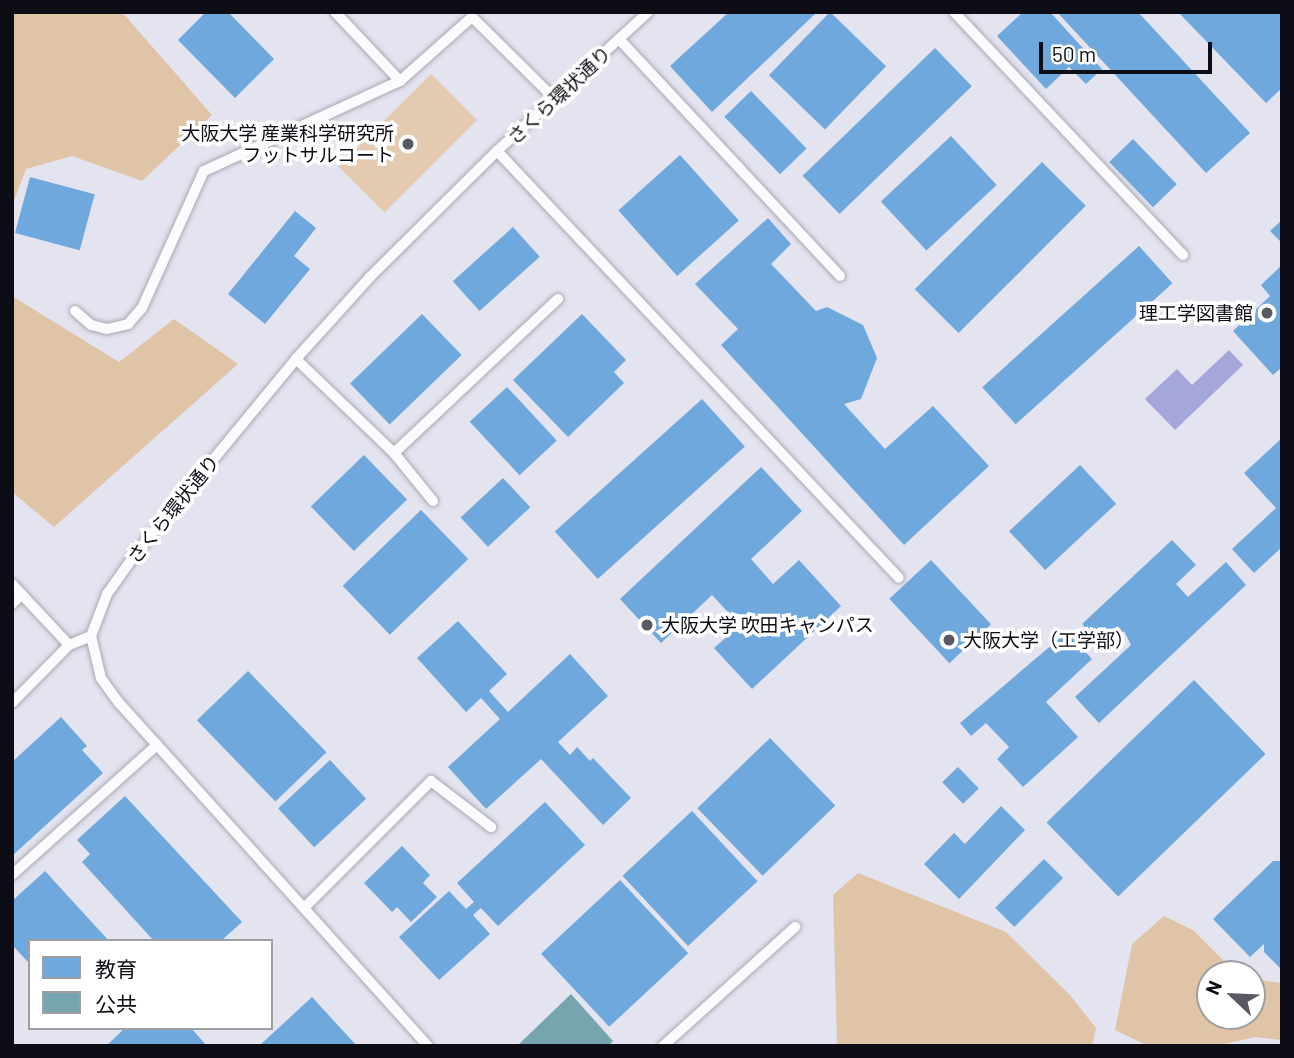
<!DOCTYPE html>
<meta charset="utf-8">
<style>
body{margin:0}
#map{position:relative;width:1294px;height:1058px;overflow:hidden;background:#e3e4f0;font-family:Barlow,"Noto Sans JP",sans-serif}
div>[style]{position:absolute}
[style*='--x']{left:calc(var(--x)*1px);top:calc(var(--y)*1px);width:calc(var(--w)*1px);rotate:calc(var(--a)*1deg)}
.green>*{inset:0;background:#e4cab1;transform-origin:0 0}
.forest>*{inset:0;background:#e0c4a7}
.water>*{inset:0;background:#a5a6da}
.schools>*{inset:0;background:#6fa8dc;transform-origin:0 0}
.public>*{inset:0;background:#76a5af}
.roads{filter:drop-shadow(0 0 2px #a8a9b2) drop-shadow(0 0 2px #a8a9b2)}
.service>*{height:10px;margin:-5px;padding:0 5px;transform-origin:5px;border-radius:5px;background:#fbfbfd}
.dots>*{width:19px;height:19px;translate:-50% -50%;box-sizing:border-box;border:4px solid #fff;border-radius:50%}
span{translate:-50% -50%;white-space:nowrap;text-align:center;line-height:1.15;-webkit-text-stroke:7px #fff;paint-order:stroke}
.street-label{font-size:19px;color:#0d0e15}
.poi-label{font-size:19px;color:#0d0e15}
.right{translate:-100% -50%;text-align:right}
.left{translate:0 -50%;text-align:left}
.frame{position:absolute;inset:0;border:14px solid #0d0e15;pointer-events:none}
.legend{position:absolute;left:28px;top:939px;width:245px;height:91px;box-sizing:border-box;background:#fff;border:2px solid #9e9fa1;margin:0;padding:9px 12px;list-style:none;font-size:21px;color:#0d0e15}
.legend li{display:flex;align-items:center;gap:14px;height:35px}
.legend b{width:35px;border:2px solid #9e9fa1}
.north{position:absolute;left:1196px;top:960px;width:70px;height:70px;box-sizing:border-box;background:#fff;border:2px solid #9e9fa1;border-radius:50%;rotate:293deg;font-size:19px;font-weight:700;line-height:28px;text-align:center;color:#0d0e15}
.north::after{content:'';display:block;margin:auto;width:24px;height:32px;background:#585962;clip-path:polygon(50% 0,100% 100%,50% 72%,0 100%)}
.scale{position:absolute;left:1039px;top:42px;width:173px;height:32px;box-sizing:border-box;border:4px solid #0d0e15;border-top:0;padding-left:9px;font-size:21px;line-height:24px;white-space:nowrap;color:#0d0e15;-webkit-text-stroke:5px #fff;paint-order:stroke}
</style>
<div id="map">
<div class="green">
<i style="left:431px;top:74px;width:65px;height:131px;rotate:45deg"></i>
</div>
<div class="forest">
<i style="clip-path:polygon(12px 12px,122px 12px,212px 115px,142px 181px,72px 156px,26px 169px,12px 206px)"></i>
<i style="clip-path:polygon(12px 296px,119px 362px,174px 319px,238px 364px,54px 527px,12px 492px)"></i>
<i style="clip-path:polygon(858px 873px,1006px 932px,1070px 995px,1096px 1028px,1092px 1046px,837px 1046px,833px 895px)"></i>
<i style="clip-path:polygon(1164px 916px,1193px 930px,1237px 974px,1210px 974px,1210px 1016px,1252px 1016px,1252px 979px,1282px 983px,1282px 1040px,1255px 1037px,1216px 1046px,1148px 1046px,1115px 1030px,1132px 944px)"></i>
</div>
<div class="water">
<i style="clip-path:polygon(1229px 350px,1243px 365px,1175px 430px,1145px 399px,1177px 369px,1192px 385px)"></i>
</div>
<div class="schools">
<i style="clip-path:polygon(206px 12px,228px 12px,274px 59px,235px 98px,178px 40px)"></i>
<i style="clip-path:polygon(729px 12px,817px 12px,712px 112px,670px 66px)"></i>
<i style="left:830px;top:12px;width:78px;height:88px;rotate:44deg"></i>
<i style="clip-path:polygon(1023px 12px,1050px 12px,1102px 69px,1086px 84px,1069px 67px,1046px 89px,997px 36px)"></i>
<i style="clip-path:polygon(1057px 12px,1138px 12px,1250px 133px,1206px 173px)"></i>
<i style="clip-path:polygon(1178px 12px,1282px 12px,1282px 88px,1266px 103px)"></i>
<i style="left:935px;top:48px;width:53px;height:184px;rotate:46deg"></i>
<i style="left:751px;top:91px;width:80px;height:37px;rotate:46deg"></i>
<i style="left:951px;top:136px;width:67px;height:96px;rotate:47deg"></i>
<i style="left:1133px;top:139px;width:63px;height:33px;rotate:46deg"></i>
<i style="left:680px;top:155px;width:88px;height:83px;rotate:48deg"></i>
<i style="left:1042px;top:162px;width:62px;height:180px;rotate:45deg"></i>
<i style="left:30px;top:177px;width:67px;height:58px;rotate:15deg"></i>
<i style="clip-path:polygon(295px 211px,316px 228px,294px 256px,310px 269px,265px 324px,228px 294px)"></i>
<i style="clip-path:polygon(768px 218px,791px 244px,771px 264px,816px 311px,827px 307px,863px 325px,877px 358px,861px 399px,844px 404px,885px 449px,933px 406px,989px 466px,904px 545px,721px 345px,738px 329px,695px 284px)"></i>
<i style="clip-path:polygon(1282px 220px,1282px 243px,1270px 231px)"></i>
<i style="left:513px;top:227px;width:40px;height:81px;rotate:48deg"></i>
<i style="left:1139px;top:246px;width:50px;height:211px;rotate:48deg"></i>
<i style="clip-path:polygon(1282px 265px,1282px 367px,1273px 375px,1233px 331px,1270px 296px,1261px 285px)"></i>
<i style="left:422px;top:314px;width:57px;height:100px;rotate:46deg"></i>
<i style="clip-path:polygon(582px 314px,626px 360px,614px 372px,624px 383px,568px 437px,513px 380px)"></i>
<i style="left:507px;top:387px;width:73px;height:51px;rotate:47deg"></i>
<i style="left:702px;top:399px;width:64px;height:198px;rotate:48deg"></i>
<i style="clip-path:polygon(1282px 438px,1282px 547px,1254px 573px,1232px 549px,1276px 508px,1244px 473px)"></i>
<i style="left:364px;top:455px;width:62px;height:74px;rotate:46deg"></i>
<i style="left:1080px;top:465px;width:53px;height:97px;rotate:47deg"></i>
<i style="clip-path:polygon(761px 467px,802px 511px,751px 559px,773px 584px,799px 560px,841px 606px,752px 689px,714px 648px,740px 625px,712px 595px,661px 643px,620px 599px)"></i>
<i style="left:503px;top:478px;width:40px;height:58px;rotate:47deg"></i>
<i style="left:421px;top:510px;width:68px;height:109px;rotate:46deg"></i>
<i style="clip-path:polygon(1172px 540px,1196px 565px,1176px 584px,1188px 597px,1226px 562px,1246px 585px,1099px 723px,1075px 697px,1131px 645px,1124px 631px,1105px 649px,1082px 624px)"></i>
<i style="left:931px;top:560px;width:88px;height:57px;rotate:47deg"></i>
<i style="clip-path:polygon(458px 621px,507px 674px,489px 691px,508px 712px,570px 654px,608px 696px,558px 742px,570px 755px,577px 747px,590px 761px,593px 758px,631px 798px,603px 825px,541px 759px,486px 809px,448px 767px,500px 719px,481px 698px,466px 712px,417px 658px)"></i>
<i style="clip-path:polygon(1067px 632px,1092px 659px,1046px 702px,1078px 737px,1023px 787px,997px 759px,1009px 747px,986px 723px,971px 736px,960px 723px)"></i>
<i style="left:248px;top:671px;width:113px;height:71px;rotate:46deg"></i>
<i style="left:1194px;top:680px;width:103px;height:205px;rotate:46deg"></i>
<i style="clip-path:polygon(61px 717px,87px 746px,82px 750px,103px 773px,12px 856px,12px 762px)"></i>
<i style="left:770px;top:738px;width:94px;height:101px;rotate:46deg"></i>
<i style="left:330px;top:760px;width:53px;height:71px;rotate:47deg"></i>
<i style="left:958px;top:767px;width:30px;height:22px;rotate:46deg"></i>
<i style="clip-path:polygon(125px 796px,242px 922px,221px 941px,154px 941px,82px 862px,90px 854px,77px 840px)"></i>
<i style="clip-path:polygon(545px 802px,585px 845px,498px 926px,481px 908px,473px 915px,490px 934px,439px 980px,399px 937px,449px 891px,466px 909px,474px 902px,457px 883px)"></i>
<i style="clip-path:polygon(1001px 806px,1025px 830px,959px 899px,924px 864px,954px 833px,965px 844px)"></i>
<i style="left:692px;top:811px;width:96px;height:95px;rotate:47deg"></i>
<i style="clip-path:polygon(402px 846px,430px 875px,423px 883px,437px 897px,411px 922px,397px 907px,392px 912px,364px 883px)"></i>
<i style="left:1044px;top:859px;width:27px;height:69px;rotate:45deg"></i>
<i style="clip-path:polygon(1273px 861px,1282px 861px,1282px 970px,1264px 952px,1264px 944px,1250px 957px,1213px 919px)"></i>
<i style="clip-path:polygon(45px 871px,109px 941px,30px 941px,30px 964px,12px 945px,12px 901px)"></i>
<i style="left:620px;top:880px;width:100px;height:108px;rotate:47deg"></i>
<i style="clip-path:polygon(312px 997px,357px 1046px,259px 1046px)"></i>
<i style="clip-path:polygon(125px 1028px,191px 1028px,207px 1046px,106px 1046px)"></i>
</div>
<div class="public">
<i style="clip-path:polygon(571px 994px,613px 1041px,608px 1046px,517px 1046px)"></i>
</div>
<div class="roads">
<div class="service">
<i style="--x:335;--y:12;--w:95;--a:46.7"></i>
<i style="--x:400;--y:81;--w:96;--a:-41.6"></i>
<i style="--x:472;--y:17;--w:117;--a:44.7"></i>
<i style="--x:954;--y:12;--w:334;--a:46.7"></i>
<i style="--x:619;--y:39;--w:324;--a:47"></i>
<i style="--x:497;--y:151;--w:586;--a:46.73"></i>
<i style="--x:75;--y:311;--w:21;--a:41"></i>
<i style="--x:91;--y:325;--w:16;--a:14"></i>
<i style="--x:107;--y:329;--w:22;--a:-13"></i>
<i style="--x:128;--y:324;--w:21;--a:-49"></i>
<i style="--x:142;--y:308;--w:150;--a:-65.7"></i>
<i style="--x:204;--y:171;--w:216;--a:-24.7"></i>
<i style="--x:296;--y:359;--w:136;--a:43.8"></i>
<i style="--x:394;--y:453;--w:62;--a:50.9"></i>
<i style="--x:394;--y:453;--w:225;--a:-43.2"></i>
<i style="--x:12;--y:584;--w:83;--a:46.9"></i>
<i style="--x:69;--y:645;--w:24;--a:-22"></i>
<i style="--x:12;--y:604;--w:14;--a:-45"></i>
<i style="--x:12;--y:703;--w:81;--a:-45.5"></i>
<i style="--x:12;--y:875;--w:195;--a:-41.9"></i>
<i style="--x:304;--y:908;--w:180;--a:-45"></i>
<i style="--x:431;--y:781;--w:76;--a:37.5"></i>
<i style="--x:428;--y:1046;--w:462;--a:-132"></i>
<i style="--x:119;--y:703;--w:31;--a:-126"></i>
<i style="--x:101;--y:678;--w:43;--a:-103.4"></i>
<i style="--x:91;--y:636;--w:45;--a:-69.1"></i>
<i style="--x:107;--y:594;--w:52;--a:-54.5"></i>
<i style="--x:137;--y:552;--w:250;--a:-50.5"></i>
<i style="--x:296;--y:359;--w:110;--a:-47.9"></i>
<i style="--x:370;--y:277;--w:179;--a:-44.8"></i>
<i style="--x:497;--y:151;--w:205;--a:-42.6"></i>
<i style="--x:663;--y:1046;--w:178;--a:-42"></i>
</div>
</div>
<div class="dots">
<i style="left:408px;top:144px;background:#585962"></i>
<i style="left:1267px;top:313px;background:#585962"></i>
<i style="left:647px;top:625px;background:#585962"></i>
<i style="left:949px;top:640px;background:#585962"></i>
</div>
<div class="street-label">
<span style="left:559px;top:95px;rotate:-43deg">さくら環状通り</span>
<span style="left:173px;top:509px;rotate:-51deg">さくら環状通り</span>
</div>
<div class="poi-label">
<span class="right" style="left:394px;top:144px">大阪大学 産業科学研究所<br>フットサルコート</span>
<span class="right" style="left:1253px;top:313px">理工学図書館</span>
<span class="left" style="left:661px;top:625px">大阪大学 吹田キャンパス</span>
<span class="left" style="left:963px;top:640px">大阪大学（工学部）</span>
</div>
<div class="frame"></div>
<ul class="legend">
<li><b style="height:19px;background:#6fa8dc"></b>教育</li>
<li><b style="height:19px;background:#76a5af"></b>公共</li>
</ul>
<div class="north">N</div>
<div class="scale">50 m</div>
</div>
